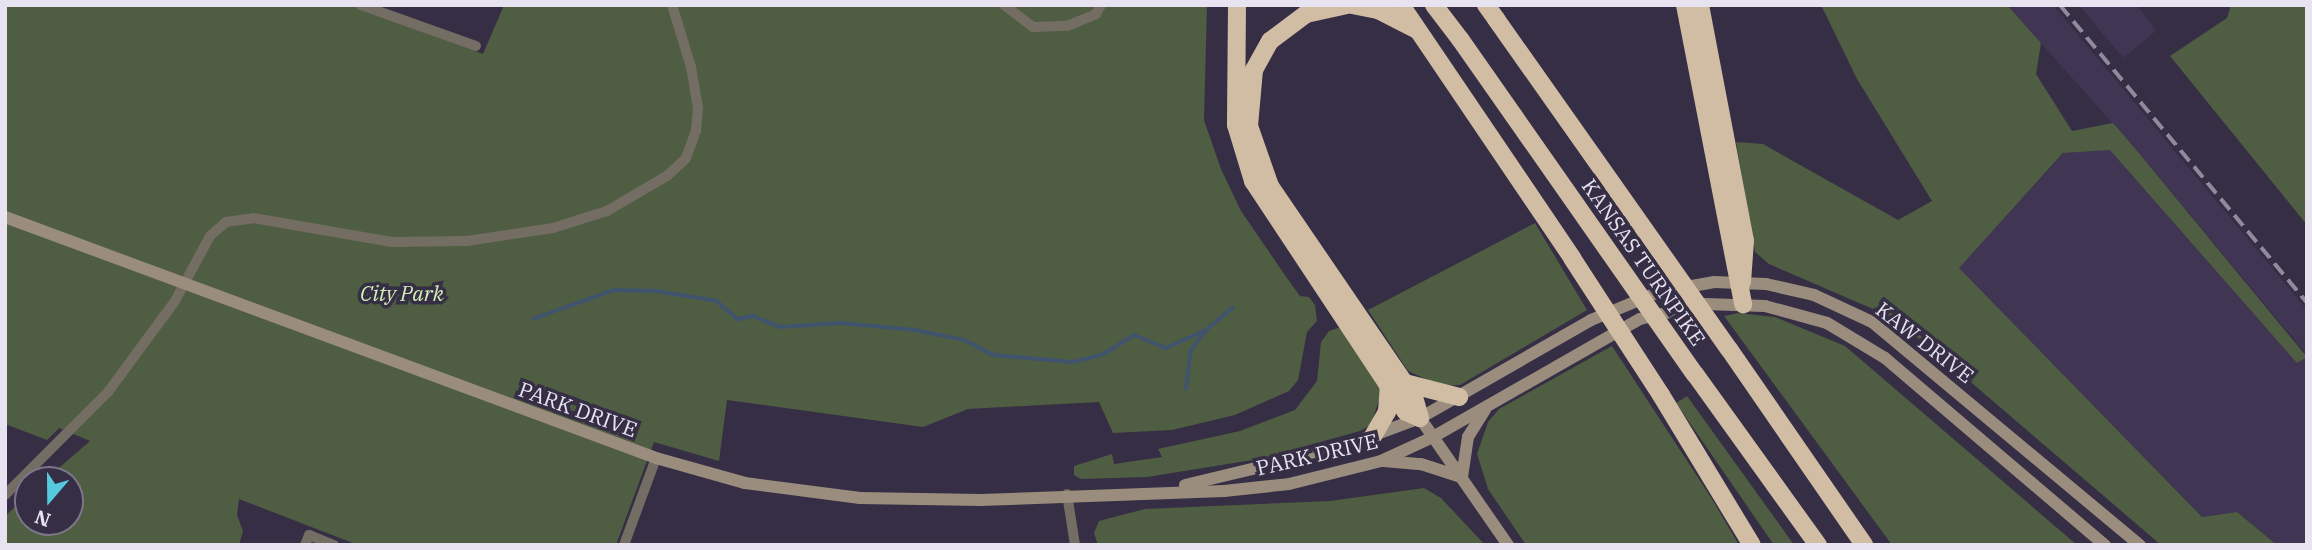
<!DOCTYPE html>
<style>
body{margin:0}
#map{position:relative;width:2312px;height:550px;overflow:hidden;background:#352e44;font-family:"IBM Plex Serif",serif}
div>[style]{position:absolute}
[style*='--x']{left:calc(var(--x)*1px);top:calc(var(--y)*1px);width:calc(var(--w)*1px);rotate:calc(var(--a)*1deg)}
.built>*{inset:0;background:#403653}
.green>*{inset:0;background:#4f5d42}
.stream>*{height:3.5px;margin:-1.75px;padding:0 1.75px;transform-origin:1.75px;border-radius:1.75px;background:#41546e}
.street>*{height:10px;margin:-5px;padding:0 5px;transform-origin:5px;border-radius:5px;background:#746d63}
.secondary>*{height:12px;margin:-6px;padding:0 6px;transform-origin:6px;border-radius:6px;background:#9a8d7d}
.highway>*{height:18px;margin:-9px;padding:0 9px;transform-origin:9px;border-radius:9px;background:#d0bda4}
.rail>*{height:3.5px;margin-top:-1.75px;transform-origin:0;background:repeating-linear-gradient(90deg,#908a9c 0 14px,transparent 0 21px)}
.highway-bridge>*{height:18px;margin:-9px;padding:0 9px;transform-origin:9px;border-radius:9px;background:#d0bda4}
span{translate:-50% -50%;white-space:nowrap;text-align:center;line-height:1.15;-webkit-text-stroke:7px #352e44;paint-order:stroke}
.street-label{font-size:21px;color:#e7e3f1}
.park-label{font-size:21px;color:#d2efb6;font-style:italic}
.frame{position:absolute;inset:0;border:7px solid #e7e3f1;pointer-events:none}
.north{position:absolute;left:14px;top:466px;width:70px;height:70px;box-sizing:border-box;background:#352e44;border:2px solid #7c7689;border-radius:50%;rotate:200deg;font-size:19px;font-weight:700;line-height:28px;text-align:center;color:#e7e3f1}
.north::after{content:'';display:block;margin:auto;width:24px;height:32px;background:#55cadf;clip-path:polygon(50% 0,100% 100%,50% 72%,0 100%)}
</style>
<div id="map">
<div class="built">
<i style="clip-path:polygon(2007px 5px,2053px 5px,2307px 310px,2307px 355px,2133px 146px)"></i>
<i style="clip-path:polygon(2079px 5px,2137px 5px,2156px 31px,2123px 58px)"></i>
<i style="clip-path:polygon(2110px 149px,2297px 362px,2307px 357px,2307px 545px,2278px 545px,2237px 512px,2202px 517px,1958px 268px,2064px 153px)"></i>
</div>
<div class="green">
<i style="clip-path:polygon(5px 5px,351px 5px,483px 54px,504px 5px,1207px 5px,1204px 120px,1221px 169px,1241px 211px,1287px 278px,1300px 296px,1309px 297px,1315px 305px,1317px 321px,1307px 332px,1298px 380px,1289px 391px,1235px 415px,1172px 430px,1113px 433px,1099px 402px,968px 409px,923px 427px,727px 400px,719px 461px,654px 442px,616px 545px,358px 545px,239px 499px,237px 515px,243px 531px,239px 545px,5px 545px,5px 516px,28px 495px,28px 522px,70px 522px,70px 480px,45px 480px,90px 441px,59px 428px,47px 440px,5px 424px)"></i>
<i style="clip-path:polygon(1821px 5px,2007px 5px,2041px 43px,2036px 74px,2072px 131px,2113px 123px,2133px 146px,2307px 357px,2297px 363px,2110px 150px,2063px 153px,1959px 268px,2202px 517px,2237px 512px,2277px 545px,2161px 545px,1923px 341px,1873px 309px,1769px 264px,1755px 252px,1736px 142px,1763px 144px,1898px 220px,1932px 201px,1857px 79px)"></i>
<i style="clip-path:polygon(2231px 5px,2307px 5px,2307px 225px,2170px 56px,2227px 18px)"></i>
<i style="clip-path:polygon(1535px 223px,1587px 310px,1460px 385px,1441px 386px,1408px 371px,1368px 310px)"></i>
<i style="clip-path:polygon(1738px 313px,1775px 317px,1845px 346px,2077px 545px,1892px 545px,1724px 316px)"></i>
<i style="clip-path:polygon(1341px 327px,1382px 390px,1371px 425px,1360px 431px,1259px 459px,1147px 477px,1081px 479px,1074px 475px,1074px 466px,1112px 454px,1114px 464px,1162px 457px,1158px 449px,1240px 431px,1295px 410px,1317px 381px,1321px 342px,1329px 331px)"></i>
<i style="clip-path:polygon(1612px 346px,1712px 499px,1739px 545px,1526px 545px,1488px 489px,1477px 454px,1488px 422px,1499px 409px)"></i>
<i style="clip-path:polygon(1687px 396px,1782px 528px,1794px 545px,1774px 545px,1676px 403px)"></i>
<i style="clip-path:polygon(1424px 488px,1441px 498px,1485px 545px,1098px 545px,1094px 533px,1099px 521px,1145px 509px,1330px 501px)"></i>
</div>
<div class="stream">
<i style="--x:533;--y:319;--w:86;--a:-19.7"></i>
<i style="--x:614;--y:290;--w:42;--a:1.4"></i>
<i style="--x:656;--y:291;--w:62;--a:9.3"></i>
<i style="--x:717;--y:301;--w:28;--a:41"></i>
<i style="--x:738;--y:319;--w:15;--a:-11"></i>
<i style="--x:753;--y:316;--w:29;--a:22"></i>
<i style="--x:780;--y:327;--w:61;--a:-3.8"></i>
<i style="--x:841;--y:323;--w:74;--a:5.4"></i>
<i style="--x:915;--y:330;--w:51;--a:11.3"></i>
<i style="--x:965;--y:340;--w:32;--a:28"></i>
<i style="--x:993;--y:355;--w:80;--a:5"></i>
<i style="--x:1073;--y:362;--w:32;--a:-14"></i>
<i style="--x:1104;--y:354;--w:36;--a:-32"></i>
<i style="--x:1135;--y:335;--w:34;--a:23"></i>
<i style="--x:1166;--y:348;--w:44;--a:-24.2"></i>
<i style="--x:1186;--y:389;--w:39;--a:-83"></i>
<i style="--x:1191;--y:350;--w:25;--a:-53"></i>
<i style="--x:1206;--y:330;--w:35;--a:-40"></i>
</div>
<div class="street">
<i style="--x:361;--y:5;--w:122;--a:19.6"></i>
<i style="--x:1004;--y:5;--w:36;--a:37"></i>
<i style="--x:1033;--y:27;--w:34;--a:-2"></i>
<i style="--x:1067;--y:26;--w:31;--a:-22"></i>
<i style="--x:1096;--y:14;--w:10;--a:-61"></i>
<i style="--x:1067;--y:494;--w:52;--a:81.1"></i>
<i style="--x:5;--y:495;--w:146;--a:-45"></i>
<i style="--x:108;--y:392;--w:113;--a:-53.6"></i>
<i style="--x:175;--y:301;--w:74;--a:-61.7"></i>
<i style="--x:210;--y:236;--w:21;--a:-41"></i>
<i style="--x:226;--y:222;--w:27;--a:-8"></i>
<i style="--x:253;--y:218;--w:141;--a:9.8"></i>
<i style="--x:392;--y:242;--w:75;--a:-0.8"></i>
<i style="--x:467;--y:241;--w:87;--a:-8.6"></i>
<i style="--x:553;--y:228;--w:57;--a:-17.5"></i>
<i style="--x:607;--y:211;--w:69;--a:-30.3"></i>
<i style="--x:667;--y:176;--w:26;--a:-43"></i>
<i style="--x:686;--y:158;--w:29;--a:-70"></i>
<i style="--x:696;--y:131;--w:23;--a:-85"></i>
<i style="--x:698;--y:108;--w:42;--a:-99.7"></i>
<i style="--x:691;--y:67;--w:65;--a:-107"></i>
<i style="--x:305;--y:545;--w:11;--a:-68"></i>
<i style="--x:309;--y:535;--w:27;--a:22"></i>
<i style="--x:624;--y:545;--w:93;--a:-69.8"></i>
</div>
<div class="secondary">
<i style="--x:5;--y:217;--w:694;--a:20.31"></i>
<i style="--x:656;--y:458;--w:92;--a:15.7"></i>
<i style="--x:745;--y:483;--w:116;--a:7.4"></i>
<i style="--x:860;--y:498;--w:121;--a:0.9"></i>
<i style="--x:981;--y:500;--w:243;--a:-2.1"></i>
<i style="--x:1224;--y:491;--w:65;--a:-6.1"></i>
<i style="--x:1289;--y:484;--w:95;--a:-14"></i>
<i style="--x:1381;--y:461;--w:57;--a:-24.8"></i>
<i style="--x:1433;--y:437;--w:238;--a:-29.7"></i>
<i style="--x:1640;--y:319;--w:67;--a:-13"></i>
<i style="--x:1705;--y:304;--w:60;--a:1.9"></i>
<i style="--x:1765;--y:306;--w:64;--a:15.3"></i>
<i style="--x:1827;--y:323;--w:68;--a:31.1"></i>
<i style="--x:1885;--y:358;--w:289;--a:40.4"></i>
<i style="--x:1420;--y:418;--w:155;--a:55.3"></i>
<i style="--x:1384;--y:461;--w:37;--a:5"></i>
<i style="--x:1421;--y:464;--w:42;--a:18"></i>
<i style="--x:1462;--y:477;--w:40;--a:-81.5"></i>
<i style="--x:1468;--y:437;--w:32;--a:-58"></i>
<i style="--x:1185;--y:485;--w:155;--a:-13.4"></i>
<i style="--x:1336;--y:449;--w:90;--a:-20.3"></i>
<i style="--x:1420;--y:418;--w:197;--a:-29.8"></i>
<i style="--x:1591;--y:320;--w:74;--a:-22.4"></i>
<i style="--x:1659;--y:292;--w:56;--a:-10.3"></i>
<i style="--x:1714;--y:282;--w:52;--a:2.2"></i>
<i style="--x:1766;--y:284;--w:49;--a:12.9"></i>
<i style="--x:1814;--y:295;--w:64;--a:25"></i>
<i style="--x:1872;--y:322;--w:349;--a:39.8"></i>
</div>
<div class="highway">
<i style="--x:1237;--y:5;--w:120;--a:90.5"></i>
<i style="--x:1236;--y:125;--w:59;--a:73.1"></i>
<i style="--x:1253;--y:181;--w:277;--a:56.5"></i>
<i style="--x:1406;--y:412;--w:15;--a:23"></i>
<i style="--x:1347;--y:5;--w:42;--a:167.6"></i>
<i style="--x:1306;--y:14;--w:45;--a:143.1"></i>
<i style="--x:1270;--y:41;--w:33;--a:119"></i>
<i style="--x:1254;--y:70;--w:56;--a:95.1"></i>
<i style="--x:1249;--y:126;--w:64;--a:70.7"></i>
<i style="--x:1270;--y:186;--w:255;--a:55.7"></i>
<i style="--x:1414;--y:397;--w:22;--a:74"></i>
<i style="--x:1352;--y:5;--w:26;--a:11"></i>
<i style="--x:1378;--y:10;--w:44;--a:27.1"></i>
<i style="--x:1401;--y:5;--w:305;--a:55.9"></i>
<i style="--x:1434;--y:5;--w:43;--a:52.6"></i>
<i style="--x:1486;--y:5;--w:17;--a:54"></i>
<i style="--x:1685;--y:5;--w:305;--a:79"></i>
<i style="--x:1700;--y:5;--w:240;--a:79.2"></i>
<i style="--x:1745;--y:241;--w:41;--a:94.2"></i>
<i style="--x:1729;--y:349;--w:238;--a:55.4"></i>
<i style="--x:1695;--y:374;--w:211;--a:54.3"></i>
<i style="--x:1405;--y:383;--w:56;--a:14.5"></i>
<i style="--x:1661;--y:395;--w:175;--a:58.8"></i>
<i style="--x:1373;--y:436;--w:28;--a:-60"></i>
<i style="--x:1387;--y:412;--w:26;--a:-86"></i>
</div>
<div class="rail">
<i style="--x:2060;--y:5;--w:386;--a:50.3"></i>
</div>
<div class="highway-bridge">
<i style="--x:1496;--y:19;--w:404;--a:54.8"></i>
<i style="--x:1460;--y:39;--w:409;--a:55"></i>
<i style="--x:1572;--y:258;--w:163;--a:57"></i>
</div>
<div class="street-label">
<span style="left:1644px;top:262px;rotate:55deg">KANSAS TURNPIKE</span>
<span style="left:1925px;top:342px;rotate:38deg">KAW DRIVE</span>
<span style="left:578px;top:409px;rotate:20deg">PARK DRIVE</span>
<span style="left:1317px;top:454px;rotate:-13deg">PARK DRIVE</span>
</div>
<div class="park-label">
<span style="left:402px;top:293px">City Park</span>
</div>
<div class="frame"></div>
<div class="north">N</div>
</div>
